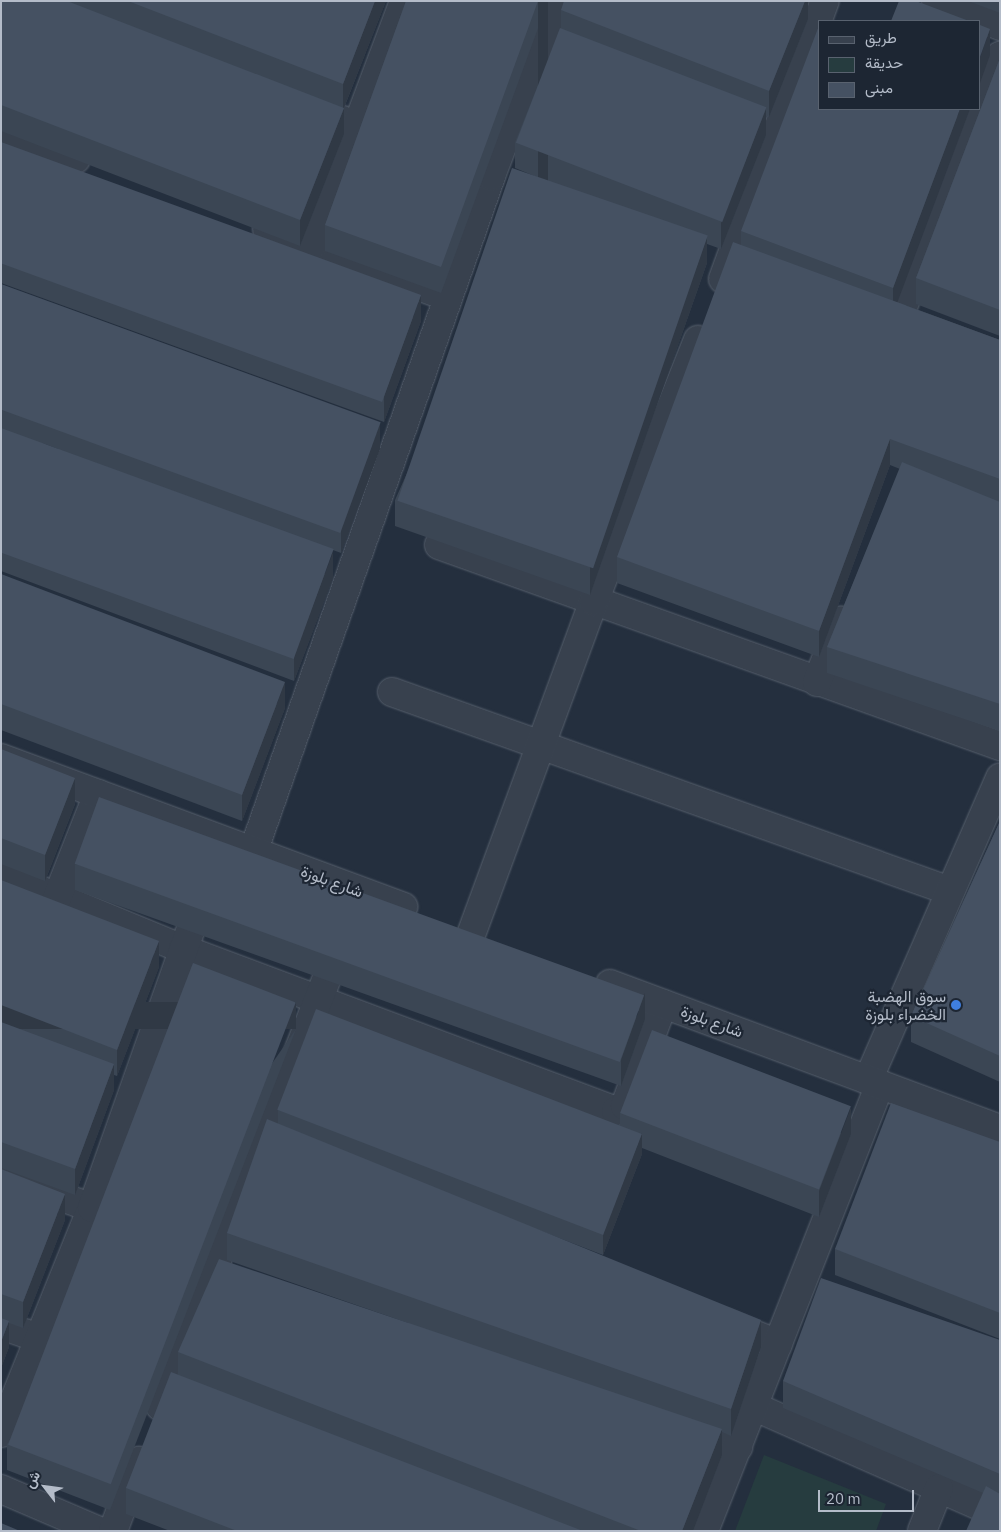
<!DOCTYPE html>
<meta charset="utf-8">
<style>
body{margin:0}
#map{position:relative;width:1001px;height:1532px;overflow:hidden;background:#242f3e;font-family:"IBM Plex Sans",Vazirmatn,sans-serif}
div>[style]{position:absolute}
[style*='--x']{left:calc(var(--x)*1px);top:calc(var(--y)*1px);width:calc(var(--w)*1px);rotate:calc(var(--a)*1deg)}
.green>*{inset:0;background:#263c3f}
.roads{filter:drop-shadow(0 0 1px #565f6c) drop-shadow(0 0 1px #565f6c)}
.minor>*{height:28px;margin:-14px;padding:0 14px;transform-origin:14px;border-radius:14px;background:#38414e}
.tertiary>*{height:28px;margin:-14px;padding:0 14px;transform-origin:14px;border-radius:14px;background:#38414e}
.wall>*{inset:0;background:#3b4654}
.shaded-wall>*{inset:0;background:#303945;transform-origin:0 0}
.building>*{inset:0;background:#455162;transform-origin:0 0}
.dots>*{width:14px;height:14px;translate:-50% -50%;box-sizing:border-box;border:2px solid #1d2633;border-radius:50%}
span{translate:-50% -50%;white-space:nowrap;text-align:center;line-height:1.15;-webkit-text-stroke:4.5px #1d2633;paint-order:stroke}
.street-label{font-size:16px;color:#b4bcc9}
.poi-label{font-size:16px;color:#b4bcc9}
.right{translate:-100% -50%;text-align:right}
.frame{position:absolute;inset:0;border:2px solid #b4bcc9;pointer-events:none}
.legend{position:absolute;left:818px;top:20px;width:162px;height:90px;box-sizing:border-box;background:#1d2633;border:1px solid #59626f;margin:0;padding:6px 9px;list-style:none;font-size:15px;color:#b4bcc9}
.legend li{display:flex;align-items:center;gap:10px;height:25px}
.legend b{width:25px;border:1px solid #59626f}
.north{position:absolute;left:20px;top:1462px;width:50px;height:50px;-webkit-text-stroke:4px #1d2633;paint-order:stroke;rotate:300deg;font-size:14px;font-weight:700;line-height:20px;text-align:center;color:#b4bcc9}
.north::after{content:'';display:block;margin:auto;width:18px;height:22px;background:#b4bcc9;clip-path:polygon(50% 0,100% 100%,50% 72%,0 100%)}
.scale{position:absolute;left:818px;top:1490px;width:96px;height:22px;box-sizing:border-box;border:2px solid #b4bcc9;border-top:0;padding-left:6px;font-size:15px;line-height:18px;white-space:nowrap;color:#b4bcc9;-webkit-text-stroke:4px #1d2633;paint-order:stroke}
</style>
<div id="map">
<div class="green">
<i style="clip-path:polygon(764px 1455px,886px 1504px,876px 1531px,735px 1531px)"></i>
</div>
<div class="roads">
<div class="minor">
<i style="--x:936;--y:1;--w:69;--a:21.3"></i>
<i style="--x:309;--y:107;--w:53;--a:21.2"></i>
<i style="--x:980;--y:108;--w:56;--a:-69"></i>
<i style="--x:1;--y:131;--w:80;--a:20.5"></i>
<i style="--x:267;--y:229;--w:193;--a:20.6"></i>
<i style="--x:312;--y:246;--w:262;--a:-69.4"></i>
<i style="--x:723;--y:279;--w:296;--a:-69.9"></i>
<i style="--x:898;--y:320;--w:226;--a:-69"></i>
<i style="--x:74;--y:453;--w:87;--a:23"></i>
<i style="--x:439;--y:545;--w:596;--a:19.71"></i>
<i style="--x:817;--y:682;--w:66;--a:-68.5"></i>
<i style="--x:392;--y:692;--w:589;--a:19.63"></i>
<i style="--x:253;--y:852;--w:717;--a:-70.6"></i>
<i style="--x:491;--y:176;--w:187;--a:-69.3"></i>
<i style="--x:1;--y:874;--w:197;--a:22.4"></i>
<i style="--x:183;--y:949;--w:462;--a:20.5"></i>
<i style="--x:616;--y:1111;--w:10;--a:-29"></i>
<i style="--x:625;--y:1106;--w:109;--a:-69.6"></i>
<i style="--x:57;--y:898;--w:112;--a:-68.5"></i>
<i style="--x:472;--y:932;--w:353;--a:-69.8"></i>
<i style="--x:594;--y:601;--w:281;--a:-68.3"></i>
<i style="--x:868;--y:1080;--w:330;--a:-66.4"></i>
<i style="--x:1;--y:1175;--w:97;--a:19.9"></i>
<i style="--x:726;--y:1323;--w:56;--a:22"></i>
<i style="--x:1;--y:1325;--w:39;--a:19"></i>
<i style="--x:160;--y:1406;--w:456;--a:-68.7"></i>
<i style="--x:753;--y:1406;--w:270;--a:23.8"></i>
<i style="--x:687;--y:1430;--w:54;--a:18.4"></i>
<i style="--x:1;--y:1433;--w:243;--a:-68"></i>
<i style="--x:92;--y:1208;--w:294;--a:-70.5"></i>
<i style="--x:1;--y:1489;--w:107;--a:23.2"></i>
<i style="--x:113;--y:1531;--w:75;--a:-69.6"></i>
<i style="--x:704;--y:1531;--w:480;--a:-68.5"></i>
<i style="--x:922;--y:1531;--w:46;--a:-68.4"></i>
</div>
<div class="tertiary">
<i style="--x:1;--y:758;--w:429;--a:20.3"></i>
<i style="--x:610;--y:984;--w:416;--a:20.4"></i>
</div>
</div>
<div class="wall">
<i style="clip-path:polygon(1px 1px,386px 1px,344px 108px,344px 134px,300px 246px,1px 131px)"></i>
<i style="clip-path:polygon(406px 1px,548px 1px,441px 293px,325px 251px,325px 225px)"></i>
<i style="clip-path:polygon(808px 1px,808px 19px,769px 117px,766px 116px,766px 135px,721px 249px,707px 244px,707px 263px,590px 595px,395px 526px,395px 500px,539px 178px,515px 168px,515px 142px,561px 28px,561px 10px)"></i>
<i style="clip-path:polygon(968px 1px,1000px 1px,1000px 13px)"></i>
<i style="clip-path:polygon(1000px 58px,1000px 336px,916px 304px,916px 278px)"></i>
<i style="clip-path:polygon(970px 109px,897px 302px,1000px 340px,1000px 731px,827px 673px,827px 647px,900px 469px,890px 465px,819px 657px,617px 583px,617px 557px,741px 245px,741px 231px)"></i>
<i style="clip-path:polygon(1px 142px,421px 321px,384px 422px,1px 283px)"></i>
<i style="clip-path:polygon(1px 284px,380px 449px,341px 553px,42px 443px,333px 578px,294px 681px,1px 571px)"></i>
<i style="clip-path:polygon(1px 574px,285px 708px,242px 821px,1px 730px)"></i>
<i style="clip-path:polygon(1px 749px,75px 804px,45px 881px,1px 864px)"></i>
<i style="clip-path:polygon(1000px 821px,1000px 1082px,911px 1042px,911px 1016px)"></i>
<i style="clip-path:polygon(75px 864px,645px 1019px,621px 1086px,75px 890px)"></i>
<i style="clip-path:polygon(1px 880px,159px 967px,117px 1076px,114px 1075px,114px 1090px,75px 1195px,1px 1168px)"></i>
<i style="clip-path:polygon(296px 1029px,110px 1510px,7px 1470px,7px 1444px)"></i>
<i style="clip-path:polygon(278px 1110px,620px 1125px,620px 1113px,851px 1134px,819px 1217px,642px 1148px,642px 1154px,603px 1255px,536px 1229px,761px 1347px,731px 1436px,722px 1432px,722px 1455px,693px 1531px,170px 1531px,126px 1514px,126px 1488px,178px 1375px,178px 1352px,408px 1323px,227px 1260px,227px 1233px,278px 1124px)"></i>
<i style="clip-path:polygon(1000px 1142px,1000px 1339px,835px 1275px,835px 1249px)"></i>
<i style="clip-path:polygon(1px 1169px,65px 1220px,23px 1328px,9px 1323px,9px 1347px,1px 1368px)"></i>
<i style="clip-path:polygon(1000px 1340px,1000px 1531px,983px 1493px,783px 1408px,783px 1381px)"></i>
</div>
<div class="shaded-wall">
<i style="clip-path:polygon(375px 1px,386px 1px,343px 110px,343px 84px)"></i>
<i style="left:538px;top:1px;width:10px;height:283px"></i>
<i style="clip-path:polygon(805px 1px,808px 1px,808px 19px,769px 117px,769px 91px)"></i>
<i style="clip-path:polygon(990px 29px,990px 55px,980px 83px,980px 57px)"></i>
<i style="clip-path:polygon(344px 108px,344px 134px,300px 246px,300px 220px)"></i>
<i style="clip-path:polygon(766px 109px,766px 135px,721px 249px,721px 223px)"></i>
<i style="clip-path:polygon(960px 109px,970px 109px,893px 314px,893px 288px)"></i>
<i style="clip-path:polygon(707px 237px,707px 263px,590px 595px,590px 568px)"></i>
<i style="clip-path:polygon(421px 295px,421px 321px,384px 422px,384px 396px)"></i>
<i style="clip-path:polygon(380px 423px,380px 449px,341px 553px,341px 527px)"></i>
<i style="clip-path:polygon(890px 439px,890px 465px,819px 657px,819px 631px)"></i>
<i style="clip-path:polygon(333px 552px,333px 578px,294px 681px,294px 655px)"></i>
<i style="clip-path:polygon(285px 682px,285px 708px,242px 821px,242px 795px)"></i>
<i style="clip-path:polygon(75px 778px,75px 804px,45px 881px,45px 855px)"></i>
<i style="clip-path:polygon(159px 941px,159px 967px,117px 1076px,117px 1050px)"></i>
<i style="clip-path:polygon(645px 993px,645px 1019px,621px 1086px,621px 1060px)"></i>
<i style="left:296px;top:1002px;width:27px;height:517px;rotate:90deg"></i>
<i style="clip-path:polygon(114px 1064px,114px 1090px,75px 1195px,75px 1169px)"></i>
<i style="clip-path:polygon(851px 1107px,851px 1134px,819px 1217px,819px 1191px)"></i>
<i style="clip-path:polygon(642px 1133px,642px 1154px,603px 1255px,603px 1234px)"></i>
<i style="clip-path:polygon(65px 1194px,65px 1220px,23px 1328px,23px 1302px)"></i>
<i style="clip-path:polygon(761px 1320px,761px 1347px,731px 1436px,731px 1409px)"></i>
<i style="clip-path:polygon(9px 1321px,9px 1347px,1px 1368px,1px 1342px)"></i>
<i style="clip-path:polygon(722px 1429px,722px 1455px,693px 1531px,682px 1531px)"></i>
</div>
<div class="building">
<i style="clip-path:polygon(1px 1px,67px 1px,344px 108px,300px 220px,1px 105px)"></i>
<i style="clip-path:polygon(128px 1px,375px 1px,343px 84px)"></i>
<i style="clip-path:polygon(406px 1px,538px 1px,441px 267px,325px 225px)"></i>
<i style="clip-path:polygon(564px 1px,805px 1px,769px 91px,561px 10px)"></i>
<i style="clip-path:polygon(899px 1px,916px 1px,969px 21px,891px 21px)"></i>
<i style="clip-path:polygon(820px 23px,820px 109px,960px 109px,893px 288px,741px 231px)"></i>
<i style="clip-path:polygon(980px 25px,990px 29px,980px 57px)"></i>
<i style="left:560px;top:28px;width:221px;height:123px;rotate:21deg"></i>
<i style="clip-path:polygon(1000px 58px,1000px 310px,916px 278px)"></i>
<i style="left:1px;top:142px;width:447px;height:114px;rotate:20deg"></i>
<i style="left:512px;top:168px;width:207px;height:352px;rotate:19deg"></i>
<i style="clip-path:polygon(733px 242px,1000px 340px,1000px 479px,890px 439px,819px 631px,617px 557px)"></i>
<i style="left:1px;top:284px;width:404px;height:118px;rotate:20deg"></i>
<i style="left:1px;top:428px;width:354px;height:117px;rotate:20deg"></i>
<i style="clip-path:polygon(902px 462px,1000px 502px,1000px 704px,827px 647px)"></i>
<i style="clip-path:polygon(1px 574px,285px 682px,242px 795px,1px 704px)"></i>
<i style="clip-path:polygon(1px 749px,75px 778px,45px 855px,1px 838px)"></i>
<i style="left:99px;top:797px;width:580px;height:71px;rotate:20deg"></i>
<i style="clip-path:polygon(1000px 821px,1000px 1056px,911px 1016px)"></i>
<i style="clip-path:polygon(1px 880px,159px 941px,117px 1050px,1px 1005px)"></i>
<i style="left:193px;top:963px;width:110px;height:516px;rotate:21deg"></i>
<i style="left:316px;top:1009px;width:349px;height:108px;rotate:21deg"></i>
<i style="clip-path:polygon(1px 1022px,114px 1064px,75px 1169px,1px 1142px)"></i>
<i style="left:652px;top:1030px;width:213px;height:89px;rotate:21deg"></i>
<i style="clip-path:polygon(891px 1103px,1000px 1142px,1000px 1313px,835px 1249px)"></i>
<i style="clip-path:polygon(267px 1119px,761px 1320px,731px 1409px,227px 1233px)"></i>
<i style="clip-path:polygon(1px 1169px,65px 1194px,23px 1302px,1px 1294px)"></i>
<i style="clip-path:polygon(219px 1259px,722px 1429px,682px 1531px,641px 1531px,178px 1352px)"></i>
<i style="clip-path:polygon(821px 1278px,1000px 1340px,1000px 1474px,783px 1381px)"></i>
<i style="clip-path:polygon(1px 1318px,9px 1321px,1px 1342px)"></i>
<i style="clip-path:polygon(171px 1372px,583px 1531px,237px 1531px,126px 1488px)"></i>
<i style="clip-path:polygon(986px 1486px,1000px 1494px,1000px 1531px,966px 1531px)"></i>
<i style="clip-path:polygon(1px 1523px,20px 1531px,1px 1531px)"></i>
</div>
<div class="dots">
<i style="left:956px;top:1005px;background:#3f7fe0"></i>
</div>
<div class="street-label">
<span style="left:332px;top:881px;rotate:20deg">شارع بلوزة</span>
<span style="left:712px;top:1021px;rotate:20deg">شارع بلوزة</span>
</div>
<div class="poi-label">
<span class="right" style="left:946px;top:1005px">سوق الهضبة<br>الخضراء بلوزة</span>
</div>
<div class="frame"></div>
<ul class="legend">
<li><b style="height:6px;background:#38414e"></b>طريق</li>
<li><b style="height:14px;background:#263c3f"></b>حديقة</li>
<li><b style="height:14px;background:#455162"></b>مبنى</li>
</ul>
<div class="north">ش</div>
<div class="scale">20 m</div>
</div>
